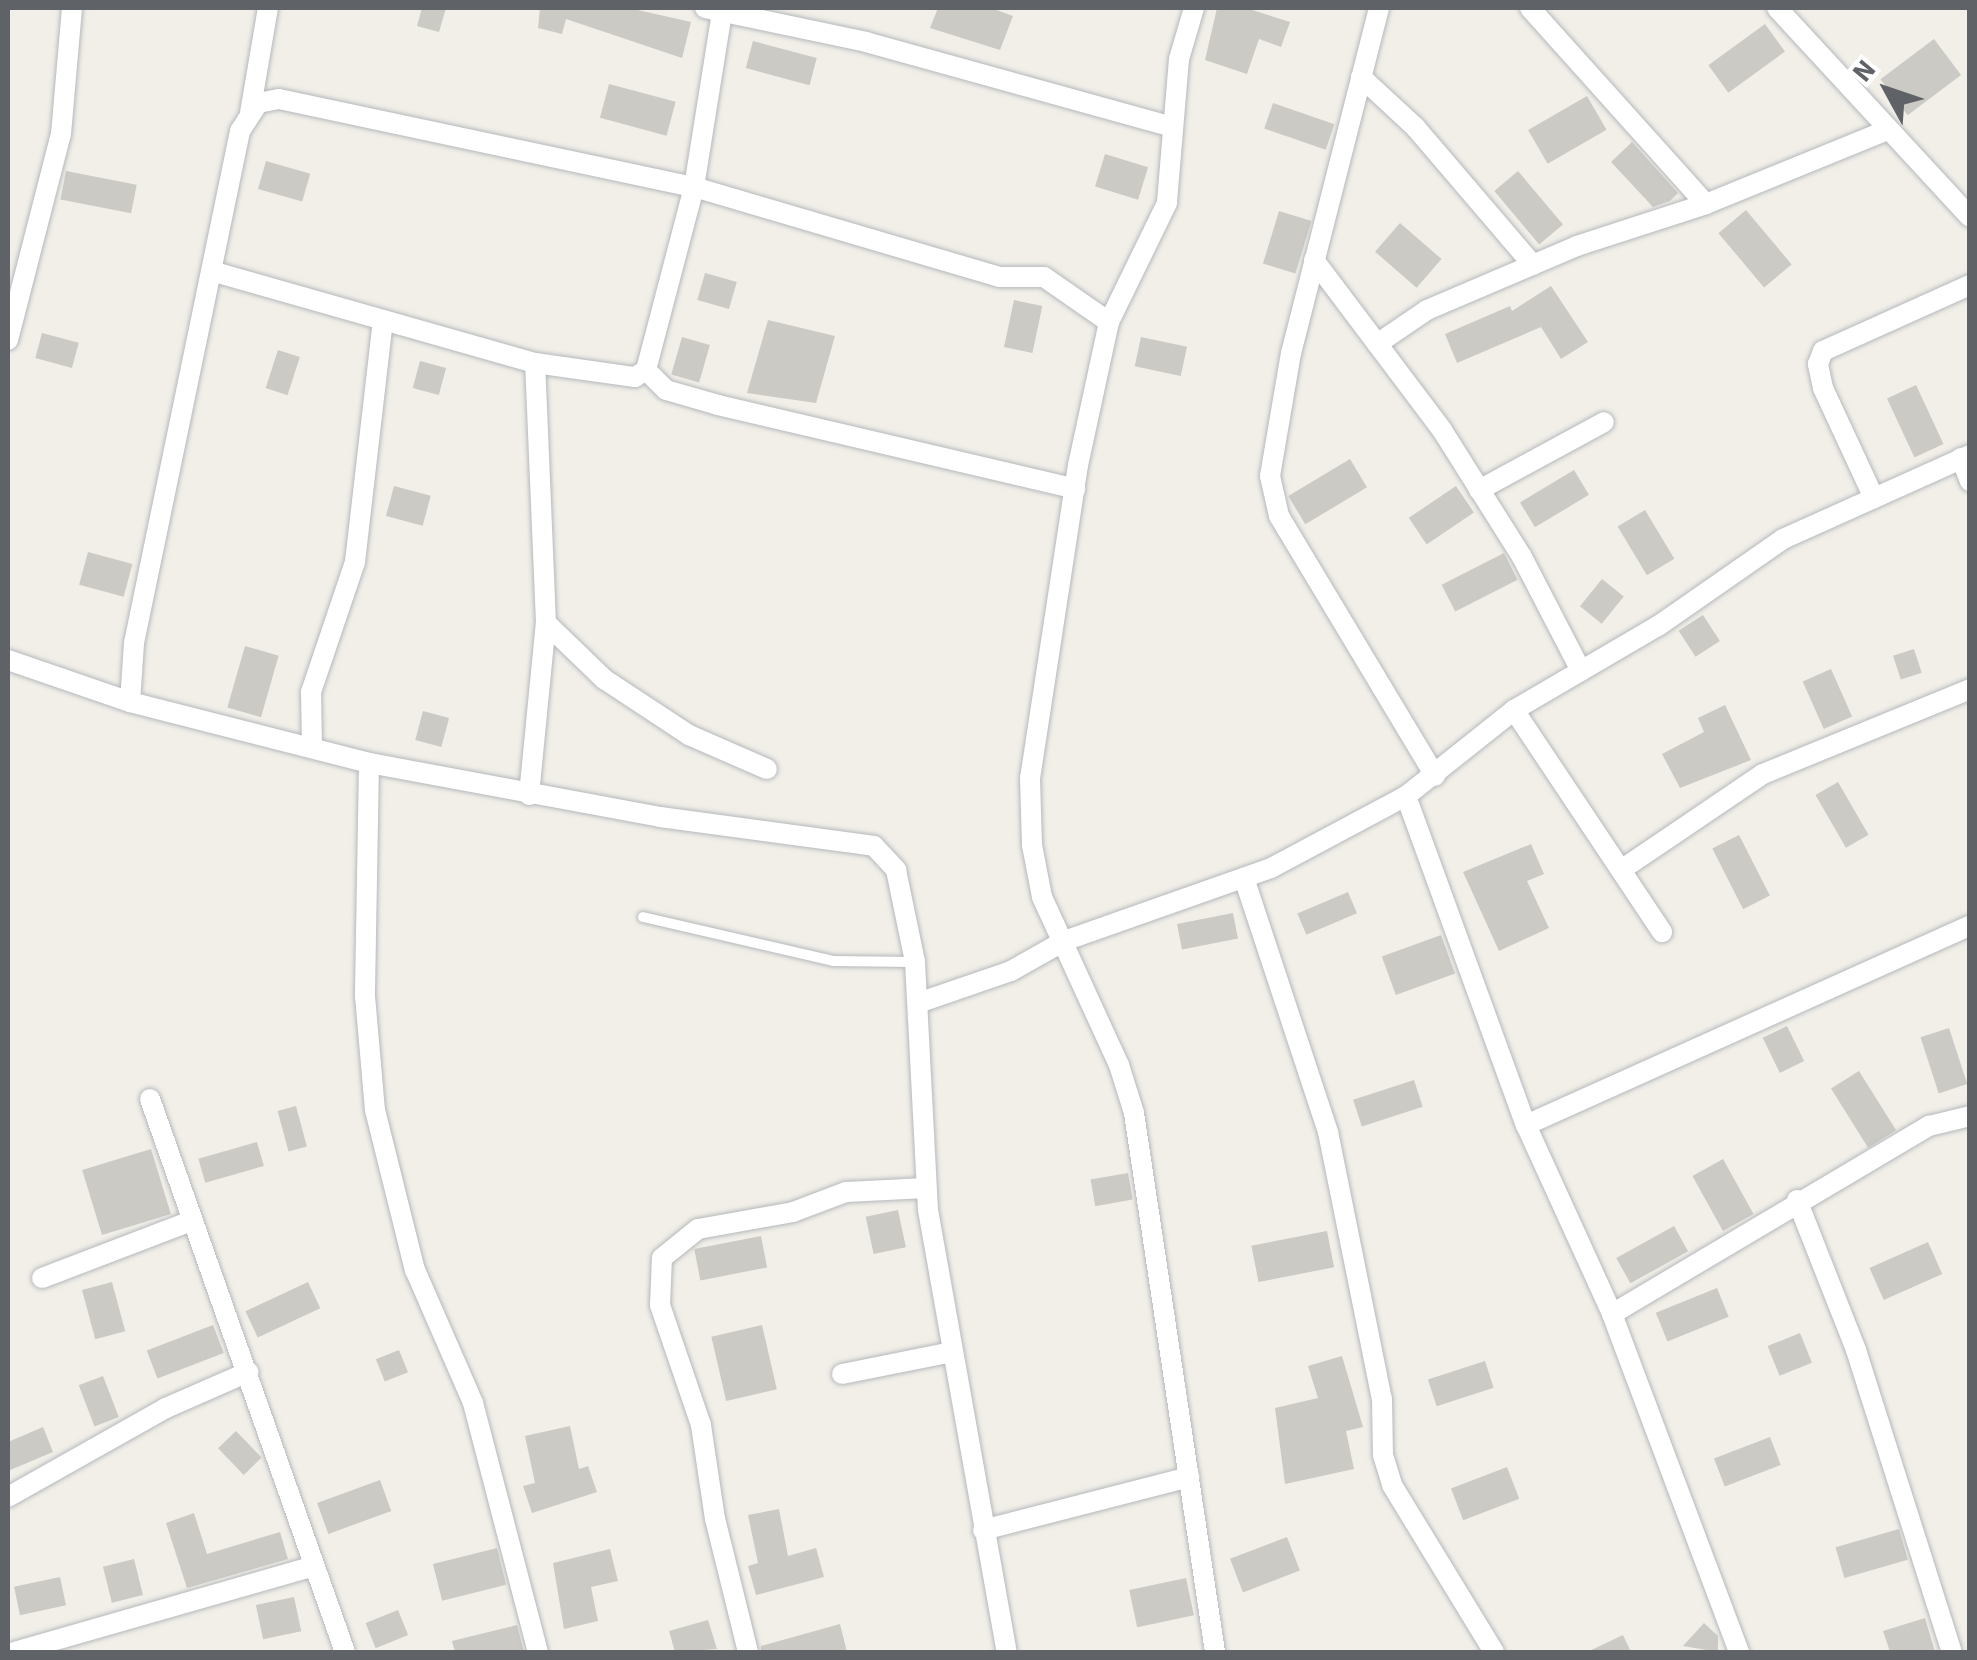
<!DOCTYPE html>
<style>
body{margin:0}
#map{position:relative;width:1977px;height:1660px;overflow:hidden;background:#f1efe8;font-family:"Source Sans 3",sans-serif}
div>[style]{position:absolute}
[style*='--x']{left:calc(var(--x)*1px);top:calc(var(--y)*1px);width:calc(var(--w)*1px);rotate:calc(var(--a)*1deg)}
.building>*{inset:0;background:#cccac5;transform-origin:0 0}
.roads{filter:drop-shadow(0 0 2px #b5b8bc) drop-shadow(0 0 2px #b5b8bc)}
.lane>*{height:10px;margin:-5px;padding:0 5px;transform-origin:5px;border-radius:5px;background:#fff}
.street>*{height:20px;margin:-10px;padding:0 10px;transform-origin:10px;border-radius:10px;background:#fff}
span{translate:-50% -50%;white-space:nowrap;text-align:center;line-height:1.15;-webkit-text-stroke:8px #fff;paint-order:stroke}
.frame{position:absolute;inset:0;border:10px solid #5f6368;pointer-events:none}
.north{position:absolute;left:1837px;top:40px;width:100px;height:100px;-webkit-text-stroke:8px #fff;paint-order:stroke;rotate:310deg;font-size:28px;font-weight:700;line-height:40px;text-align:center;color:#5f6368}
.north::after{content:'';display:block;margin:auto;width:35px;height:45px;background:#5f6368;clip-path:polygon(50% 0,100% 100%,50% 72%,0 100%)}
</style>
<div id="map">
<div class="building">
<i style="clip-path:polygon(422px 8px,446px 8px,439px 32px,417px 26px)"></i>
<i style="clip-path:polygon(540px 8px,629px 8px,691px 22px,682px 58px,566px 19px,562px 34px,538px 28px)"></i>
<i style="clip-path:polygon(938px 8px,991px 8px,1013px 16px,1000px 50px,930px 28px)"></i>
<i style="clip-path:polygon(1217px 8px,1246px 8px,1290px 22px,1281px 47px,1259px 39px,1247px 74px,1205px 60px)"></i>
<i style="left:1765px;top:24px;width:34px;height:70px;rotate:54deg"></i>
<i style="left:1934px;top:39px;width:45px;height:67px;rotate:53deg"></i>
<i style="left:753px;top:41px;width:66px;height:28px;rotate:15deg"></i>
<i style="left:609px;top:84px;width:69px;height:35px;rotate:15deg"></i>
<i style="left:1587px;top:96px;width:39px;height:68px;rotate:60deg"></i>
<i style="left:1273px;top:103px;width:65px;height:27px;rotate:19deg"></i>
<i style="clip-path:polygon(1632px 142px,1678px 193px,1670px 201px,1653px 207px,1611px 162px)"></i>
<i style="left:1105px;top:154px;width:45px;height:34px;rotate:17deg"></i>
<i style="left:266px;top:161px;width:46px;height:29px;rotate:16deg"></i>
<i style="left:66px;top:171px;width:72px;height:29px;rotate:11deg"></i>
<i style="left:1518px;top:171px;width:70px;height:31px;rotate:50deg"></i>
<i style="left:1746px;top:210px;width:71px;height:36px;rotate:50deg"></i>
<i style="left:1279px;top:211px;width:34px;height:55px;rotate:17deg"></i>
<i style="left:1400px;top:223px;width:55px;height:38px;rotate:41deg"></i>
<i style="left:705px;top:273px;width:33px;height:28px;rotate:16deg"></i>
<i style="clip-path:polygon(1551px 286px,1588px 342px,1561px 359px,1541px 327px,1457px 363px,1445px 334px,1510px 306px,1512px 311px)"></i>
<i style="left:1014px;top:300px;width:29px;height:48px;rotate:12deg"></i>
<i style="clip-path:polygon(768px 320px,835px 336px,816px 403px,747px 393px)"></i>
<i style="left:42px;top:333px;width:38px;height:26px;rotate:15deg"></i>
<i style="left:682px;top:337px;width:29px;height:39px;rotate:16deg"></i>
<i style="left:1141px;top:337px;width:47px;height:30px;rotate:12deg"></i>
<i style="left:278px;top:350px;width:23px;height:40px;rotate:18deg"></i>
<i style="left:420px;top:361px;width:27px;height:28px;rotate:15deg"></i>
<i style="left:1916px;top:385px;width:65px;height:32px;rotate:65deg"></i>
<i style="left:1350px;top:459px;width:33px;height:72px;rotate:59deg"></i>
<i style="left:1574px;top:470px;width:29px;height:63px;rotate:59deg"></i>
<i style="left:394px;top:486px;width:38px;height:31px;rotate:15deg"></i>
<i style="left:1456px;top:486px;width:32px;height:57px;rotate:56deg"></i>
<i style="left:1645px;top:510px;width:57px;height:32px;rotate:59deg"></i>
<i style="left:88px;top:552px;width:46px;height:34px;rotate:15deg"></i>
<i style="left:1504px;top:553px;width:30px;height:70px;rotate:63deg"></i>
<i style="left:1602px;top:579px;width:28px;height:35px;rotate:39deg"></i>
<i style="left:1703px;top:615px;width:31px;height:29px;rotate:57deg"></i>
<i style="left:245px;top:646px;width:35px;height:64px;rotate:16deg"></i>
<i style="left:1914px;top:649px;width:25px;height:22px;rotate:72deg"></i>
<i style="left:1831px;top:669px;width:52px;height:31px;rotate:66deg"></i>
<i style="clip-path:polygon(1725px 705px,1751px 760px,1680px 788px,1662px 754px,1704px 732px,1698px 718px)"></i>
<i style="left:423px;top:711px;width:27px;height:30px;rotate:15deg"></i>
<i style="left:1838px;top:782px;width:61px;height:26px;rotate:60deg"></i>
<i style="left:1739px;top:835px;width:68px;height:30px;rotate:63deg"></i>
<i style="clip-path:polygon(1531px 844px,1544px 874px,1527px 881px,1549px 928px,1499px 951px,1463px 872px)"></i>
<i style="left:1348px;top:892px;width:23px;height:55px;rotate:67deg"></i>
<i style="left:1233px;top:913px;width:26px;height:57px;rotate:79deg"></i>
<i style="left:1441px;top:935px;width:41px;height:63px;rotate:70deg"></i>
<i style="left:1787px;top:1026px;width:39px;height:27px;rotate:64deg"></i>
<i style="left:1949px;top:1028px;width:59px;height:30px;rotate:72deg"></i>
<i style="left:1859px;top:1071px;width:70px;height:33px;rotate:58deg"></i>
<i style="left:1414px;top:1080px;width:28px;height:64px;rotate:72deg"></i>
<i style="left:296px;top:1106px;width:42px;height:19px;rotate:75deg"></i>
<i style="left:257px;top:1142px;width:25px;height:61px;rotate:74deg"></i>
<i style="left:151px;top:1149px;width:68px;height:72px;rotate:73deg"></i>
<i style="left:1723px;top:1159px;width:63px;height:35px;rotate:61deg"></i>
<i style="left:1128px;top:1173px;width:27px;height:38px;rotate:80deg"></i>
<i style="left:898px;top:1210px;width:38px;height:33px;rotate:78deg"></i>
<i style="left:1674px;top:1226px;width:29px;height:66px;rotate:61deg"></i>
<i style="left:1327px;top:1231px;width:37px;height:77px;rotate:79deg"></i>
<i style="left:761px;top:1236px;width:32px;height:68px;rotate:79deg"></i>
<i style="left:1928px;top:1242px;width:35px;height:64px;rotate:66deg"></i>
<i style="left:112px;top:1282px;width:51px;height:31px;rotate:75deg"></i>
<i style="left:308px;top:1282px;width:29px;height:69px;rotate:65deg"></i>
<i style="left:1717px;top:1288px;width:31px;height:66px;rotate:68deg"></i>
<i style="left:213px;top:1325px;width:30px;height:71px;rotate:69deg"></i>
<i style="left:762px;top:1325px;width:66px;height:52px;rotate:77deg"></i>
<i style="left:1800px;top:1333px;width:32px;height:35px;rotate:68deg"></i>
<i style="left:399px;top:1350px;width:24px;height:25px;rotate:68deg"></i>
<i style="clip-path:polygon(1342px 1356px,1363px 1427px,1346px 1431px,1354px 1469px,1285px 1484px,1275px 1408px,1318px 1398px,1308px 1366px)"></i>
<i style="left:1485px;top:1361px;width:28px;height:60px;rotate:72deg"></i>
<i style="left:103px;top:1376px;width:44px;height:26px;rotate:69deg"></i>
<i style="clip-path:polygon(570px 1426px,579px 1469px,588px 1466px,597px 1492px,532px 1513px,523px 1486px,535px 1483px,525px 1436px)"></i>
<i style="clip-path:polygon(43px 1427px,53px 1452px,8px 1471px,8px 1442px)"></i>
<i style="left:236px;top:1431px;width:37px;height:25px;rotate:46deg"></i>
<i style="left:1770px;top:1437px;width:30px;height:60px;rotate:69deg"></i>
<i style="left:1507px;top:1467px;width:34px;height:60px;rotate:69deg"></i>
<i style="left:380px;top:1480px;width:33px;height:67px;rotate:70deg"></i>
<i style="clip-path:polygon(779px 1509px,788px 1556px,816px 1548px,824px 1577px,756px 1595px,748px 1566px,758px 1563px,748px 1515px)"></i>
<i style="clip-path:polygon(194px 1513px,207px 1554px,280px 1532px,288px 1559px,187px 1588px,166px 1523px)"></i>
<i style="left:1899px;top:1529px;width:32px;height:66px;rotate:74deg"></i>
<i style="left:1287px;top:1537px;width:36px;height:61px;rotate:69deg"></i>
<i style="left:497px;top:1548px;width:38px;height:66px;rotate:76deg"></i>
<i style="clip-path:polygon(610px 1549px,618px 1581px,591px 1587px,598px 1621px,564px 1629px,553px 1563px)"></i>
<i style="left:134px;top:1559px;width:37px;height:32px;rotate:76deg"></i>
<i style="left:60px;top:1577px;width:29px;height:47px;rotate:78deg"></i>
<i style="left:1186px;top:1578px;width:38px;height:58px;rotate:78deg"></i>
<i style="left:294px;top:1597px;width:35px;height:39px;rotate:78deg"></i>
<i style="left:398px;top:1610px;width:27px;height:35px;rotate:68deg"></i>
<i style="clip-path:polygon(1925px 1618px,1935px 1652px,1890px 1652px,1883px 1631px)"></i>
<i style="clip-path:polygon(708px 1620px,717px 1649px,675px 1652px,669px 1631px)"></i>
<i style="clip-path:polygon(1704px 1623px,1718px 1636px,1718px 1652px,1683px 1646px)"></i>
<i style="clip-path:polygon(840px 1624px,847px 1652px,761px 1652px,761px 1646px)"></i>
<i style="clip-path:polygon(517px 1625px,524px 1652px,455px 1652px,452px 1641px)"></i>
<i style="clip-path:polygon(1623px 1635px,1631px 1652px,1587px 1652px)"></i>
</div>
<div class="roads">
<div class="lane">
<i style="--x:643;--y:917;--w:195;--a:13"></i>
<i style="--x:833;--y:961;--w:82;--a:0.7"></i>
</div>
<div class="street">
<i style="--x:705;--y:8;--w:165;--a:11.9"></i>
<i style="--x:866;--y:42;--w:318;--a:15.5"></i>
<i style="--x:1194;--y:8;--w:53;--a:106.4"></i>
<i style="--x:1179;--y:59;--w:144;--a:94.8"></i>
<i style="--x:1167;--y:203;--w:132;--a:116"></i>
<i style="--x:1109;--y:322;--w:146;--a:102.2"></i>
<i style="--x:1078;--y:465;--w:317;--a:98.7"></i>
<i style="--x:1030;--y:778;--w:67;--a:88.3"></i>
<i style="--x:1032;--y:845;--w:53;--a:79.1"></i>
<i style="--x:1042;--y:897;--w:185;--a:65.4"></i>
<i style="--x:1119;--y:1065;--w:50;--a:72.6"></i>
<i style="--x:1134;--y:1113;--w:545;--a:81.45"></i>
<i style="--x:1379;--y:8;--w:356;--a:104.3"></i>
<i style="--x:1291;--y:353;--w:125;--a:99.7"></i>
<i style="--x:1270;--y:476;--w:41;--a:77.3"></i>
<i style="--x:1279;--y:516;--w:303;--a:59"></i>
<i style="--x:1530;--y:8;--w:263;--a:48.1"></i>
<i style="--x:1777;--y:8;--w:284;--a:47.3"></i>
<i style="--x:1361;--y:77;--w:75;--a:42.8"></i>
<i style="--x:1416;--y:128;--w:180;--a:49.5"></i>
<i style="--x:250;--y:113;--w:107;--a:-80.3"></i>
<i style="--x:1314;--y:260;--w:213;--a:53"></i>
<i style="--x:1442;--y:430;--w:150;--a:57.8"></i>
<i style="--x:1522;--y:557;--w:128;--a:62.6"></i>
<i style="--x:215;--y:272;--w:333;--a:15.9"></i>
<i style="--x:535;--y:363;--w:101;--a:8"></i>
<i style="--x:635;--y:377;--w:13;--a:-32"></i>
<i style="--x:646;--y:370;--w:189;--a:-75.3"></i>
<i style="--x:694;--y:187;--w:176;--a:-80.9"></i>
<i style="--x:8;--y:340;--w:213;--a:-75.6"></i>
<i style="--x:61;--y:134;--w:126;--a:-85"></i>
<i style="--x:1377;--y:344;--w:60;--a:-34.2"></i>
<i style="--x:1427;--y:310;--w:163;--a:-23.1"></i>
<i style="--x:1577;--y:246;--w:136;--a:-18"></i>
<i style="--x:1706;--y:204;--w:196;--a:-22.2"></i>
<i style="--x:646;--y:370;--w:28;--a:45"></i>
<i style="--x:666;--y:390;--w:54;--a:16.1"></i>
<i style="--x:718;--y:405;--w:367;--a:13.2"></i>
<i style="--x:1961;--y:458;--w:25;--a:69"></i>
<i style="--x:1479;--y:490;--w:142;--a:-28.5"></i>
<i style="--x:1874;--y:498;--w:121;--a:-114.9"></i>
<i style="--x:1823;--y:388;--w:25;--a:-102"></i>
<i style="--x:1818;--y:364;--w:14;--a:-69"></i>
<i style="--x:1823;--y:351;--w:161;--a:-24.2"></i>
<i style="--x:546;--y:623;--w:81;--a:44"></i>
<i style="--x:604;--y:679;--w:102;--a:33.4"></i>
<i style="--x:689;--y:735;--w:85;--a:23.6"></i>
<i style="--x:8;--y:660;--w:129;--a:19"></i>
<i style="--x:130;--y:702;--w:247;--a:14.3"></i>
<i style="--x:369;--y:763;--w:296;--a:10.5"></i>
<i style="--x:660;--y:817;--w:216;--a:7.7"></i>
<i style="--x:874;--y:846;--w:33;--a:47"></i>
<i style="--x:896;--y:870;--w:94;--a:78.3"></i>
<i style="--x:915;--y:962;--w:248;--a:87"></i>
<i style="--x:928;--y:1210;--w:449;--a:79.9"></i>
<i style="--x:130;--y:702;--w:59;--a:-86.1"></i>
<i style="--x:134;--y:643;--w:523;--a:-78.3"></i>
<i style="--x:240;--y:131;--w:33;--a:-57"></i>
<i style="--x:258;--y:103;--w:21;--a:-11"></i>
<i style="--x:279;--y:99;--w:424;--a:12"></i>
<i style="--x:694;--y:187;--w:319;--a:16.4"></i>
<i style="--x:1000;--y:277;--w:44;--a:0"></i>
<i style="--x:1044;--y:277;--w:79;--a:34.7"></i>
<i style="--x:1514;--y:710;--w:267;--a:56.3"></i>
<i style="--x:312;--y:748;--w:56;--a:-91"></i>
<i style="--x:311;--y:692;--w:137;--a:-71.3"></i>
<i style="--x:355;--y:562;--w:243;--a:-83.4"></i>
<i style="--x:369;--y:763;--w:233;--a:91"></i>
<i style="--x:365;--y:996;--w:114;--a:85"></i>
<i style="--x:375;--y:1110;--w:165;--a:76"></i>
<i style="--x:415;--y:1270;--w:145;--a:66.4"></i>
<i style="--x:473;--y:1403;--w:257;--a:75.4"></i>
<i style="--x:529;--y:795;--w:173;--a:-84.4"></i>
<i style="--x:546;--y:623;--w:260;--a:-92.4"></i>
<i style="--x:1406;--y:796;--w:350;--a:70"></i>
<i style="--x:1526;--y:1125;--w:208;--a:65.5"></i>
<i style="--x:1612;--y:1314;--w:361;--a:69.4"></i>
<i style="--x:1621;--y:870;--w:171;--a:-34.1"></i>
<i style="--x:1763;--y:774;--w:224;--a:-22.3"></i>
<i style="--x:1244;--y:878;--w:268;--a:71.7"></i>
<i style="--x:1328;--y:1132;--w:272;--a:78.6"></i>
<i style="--x:1382;--y:1399;--w:56;--a:89"></i>
<i style="--x:1383;--y:1455;--w:31;--a:73"></i>
<i style="--x:1392;--y:1485;--w:196;--a:58.6"></i>
<i style="--x:918;--y:1003;--w:98;--a:-19"></i>
<i style="--x:1011;--y:971;--w:61;--a:-29.5"></i>
<i style="--x:1064;--y:941;--w:219;--a:-19.4"></i>
<i style="--x:1271;--y:868;--w:153;--a:-28.1"></i>
<i style="--x:1406;--y:796;--w:138;--a:-38.5"></i>
<i style="--x:1514;--y:710;--w:167;--a:-30.3"></i>
<i style="--x:1658;--y:626;--w:152;--a:-34.8"></i>
<i style="--x:1783;--y:539;--w:205;--a:-24.2"></i>
<i style="--x:150;--y:1099;--w:586;--a:70.58"></i>
<i style="--x:1526;--y:1125;--w:487;--a:-24.2"></i>
<i style="--x:1797;--y:1200;--w:161;--a:68.5"></i>
<i style="--x:1856;--y:1350;--w:317;--a:72.4"></i>
<i style="--x:42;--y:1278;--w:157;--a:-20.9"></i>
<i style="--x:1612;--y:1314;--w:369;--a:-30.7"></i>
<i style="--x:1929;--y:1126;--w:42;--a:-13.7"></i>
<i style="--x:842;--y:1374;--w:112;--a:-11.3"></i>
<i style="--x:8;--y:1497;--w:181;--a:-29.4"></i>
<i style="--x:166;--y:1408;--w:90;--a:-23.7"></i>
<i style="--x:983;--y:1530;--w:213;--a:-14.4"></i>
<i style="--x:14;--y:1652;--w:311;--a:-16"></i>
<i style="--x:748;--y:1652;--w:137;--a:-103.9"></i>
<i style="--x:715;--y:1519;--w:95;--a:-98.5"></i>
<i style="--x:701;--y:1425;--w:127;--a:-108.9"></i>
<i style="--x:660;--y:1305;--w:47;--a:-87.6"></i>
<i style="--x:662;--y:1258;--w:46;--a:-38.9"></i>
<i style="--x:698;--y:1229;--w:97;--a:-10.1"></i>
<i style="--x:793;--y:1212;--w:57;--a:-20.7"></i>
<i style="--x:846;--y:1192;--w:80;--a:-2.9"></i>
</div>
</div>
<div class="frame"></div>
<div class="north">N</div>
</div>
